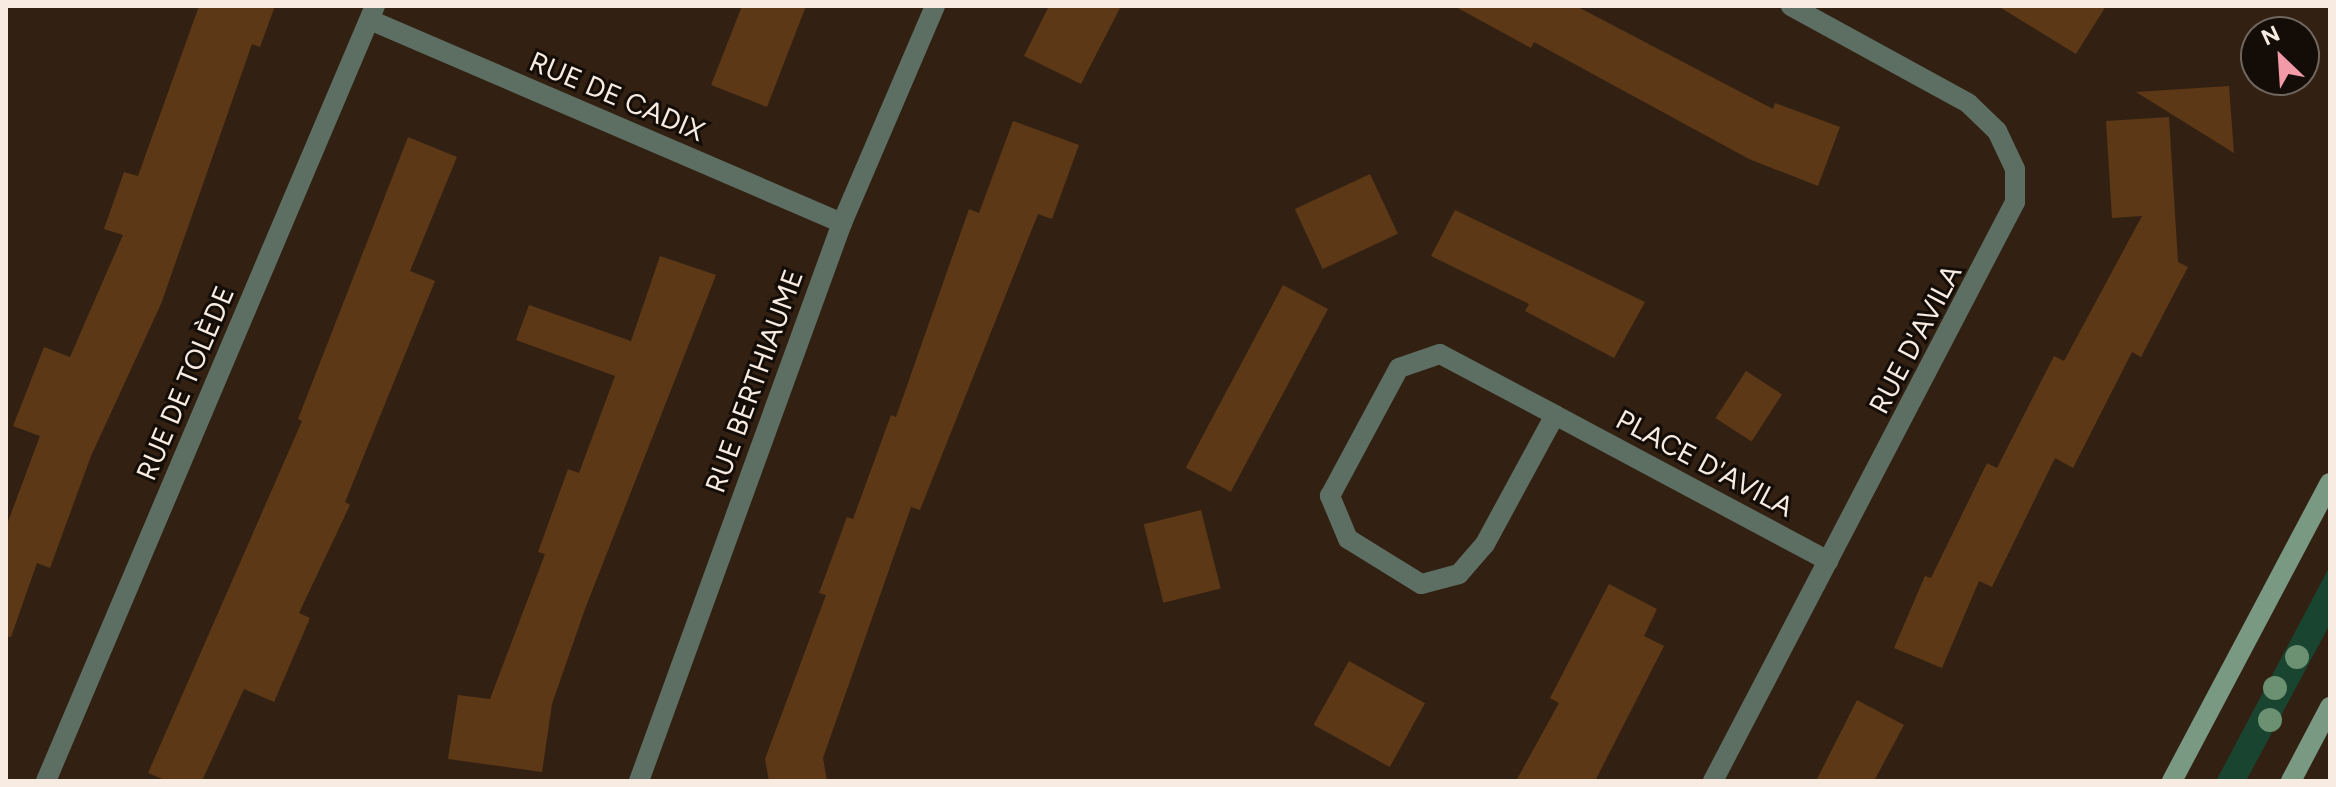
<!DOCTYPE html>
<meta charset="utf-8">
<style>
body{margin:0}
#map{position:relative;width:2336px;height:787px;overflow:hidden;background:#322113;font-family:Figtree,sans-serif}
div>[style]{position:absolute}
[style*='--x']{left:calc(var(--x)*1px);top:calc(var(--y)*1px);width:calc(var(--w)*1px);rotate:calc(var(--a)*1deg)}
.green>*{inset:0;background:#19442f}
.building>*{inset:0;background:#5c3816;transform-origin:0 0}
.minor>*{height:20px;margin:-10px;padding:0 10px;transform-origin:10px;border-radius:10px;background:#5c6f62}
.secondary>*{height:20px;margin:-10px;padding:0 10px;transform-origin:10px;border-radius:10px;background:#7a9983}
.trees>*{width:24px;height:24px;margin:-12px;border-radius:50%;background:#6c9072}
span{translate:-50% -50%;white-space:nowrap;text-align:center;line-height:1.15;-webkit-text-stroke:6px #140d07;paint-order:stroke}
.street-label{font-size:28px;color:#f7ebe2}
.frame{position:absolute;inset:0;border:8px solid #f7ebe2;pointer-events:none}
.north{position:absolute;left:2240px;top:16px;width:80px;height:80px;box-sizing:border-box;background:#140d07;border:2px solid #6f665f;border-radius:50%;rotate:335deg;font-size:22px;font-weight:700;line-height:32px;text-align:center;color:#f7ebe2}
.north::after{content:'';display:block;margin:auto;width:28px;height:36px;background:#f39aa8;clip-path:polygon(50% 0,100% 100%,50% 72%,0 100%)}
</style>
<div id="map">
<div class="green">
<i style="clip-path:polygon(2330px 566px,2330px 624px,2246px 781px,2216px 781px)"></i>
</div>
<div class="building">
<i style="clip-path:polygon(199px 6px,275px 6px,260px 47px,252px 44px,161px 304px,91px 456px,50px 568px,37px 563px,11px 637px,6px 636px,6px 527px,40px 436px,13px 426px,44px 347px,70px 357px,123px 235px,104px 229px,124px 172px,138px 176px)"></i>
<i style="clip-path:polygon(742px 6px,806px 6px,767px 107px,711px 85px)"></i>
<i style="clip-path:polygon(1049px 6px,1121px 6px,1081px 84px,1024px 56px)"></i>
<i style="clip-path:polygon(1454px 6px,1576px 6px,1773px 109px,1775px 103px,1840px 127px,1818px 186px,1749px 159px,1534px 42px,1531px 48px)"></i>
<i style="clip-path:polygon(1998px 6px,2106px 6px,2076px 54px)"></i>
<i style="clip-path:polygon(2229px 86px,2234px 153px,2136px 92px)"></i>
<i style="clip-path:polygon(2169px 117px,2178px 262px,2188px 267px,2141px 357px,2132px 352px,2073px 468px,2055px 458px,1992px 587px,1979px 581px,1942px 668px,1894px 648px,1925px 576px,1931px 578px,1987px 463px,1997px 468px,2054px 356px,2064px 361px,2142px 216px,2112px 218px,2106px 121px)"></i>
<i style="clip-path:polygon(1013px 121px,1079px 145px,1052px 219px,1038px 214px,920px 510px,911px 507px,823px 758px,827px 781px,769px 781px,765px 759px,826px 595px,819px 593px,847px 517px,853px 519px,891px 415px,896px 417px,969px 209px,979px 213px)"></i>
<i style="clip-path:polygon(408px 137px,457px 157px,410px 271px,435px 281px,345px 502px,350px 505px,299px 613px,310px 618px,274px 702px,244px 689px,202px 781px,167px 781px,148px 773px,302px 421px,298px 419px)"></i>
<i style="left:1370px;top:174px;width:66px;height:83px;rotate:65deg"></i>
<i style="clip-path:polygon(1455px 210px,1645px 302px,1614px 358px,1525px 311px,1529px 304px,1431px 256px)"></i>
<i style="clip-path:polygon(660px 256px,716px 275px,585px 609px,552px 704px,542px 772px,448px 759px,458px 695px,490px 699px,545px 554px,538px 552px,568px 469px,579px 473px,615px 376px,516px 340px,529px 305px,631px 341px)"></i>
<i style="left:1283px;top:285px;width:51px;height:207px;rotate:28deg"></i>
<i style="left:1746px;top:371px;width:43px;height:56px;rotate:33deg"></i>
<i style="left:1201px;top:510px;width:81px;height:59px;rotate:76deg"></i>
<i style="clip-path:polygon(1609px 584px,1657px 609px,1644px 636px,1664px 646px,1595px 781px,1516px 781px,1559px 703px,1550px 698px)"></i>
<i style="left:1349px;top:661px;width:87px;height:73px;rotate:29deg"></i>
<i style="clip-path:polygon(1857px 700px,1904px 725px,1874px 781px,1816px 781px)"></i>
</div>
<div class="minor">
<i style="--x:370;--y:20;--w:514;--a:23.27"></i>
<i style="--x:1555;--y:415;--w:147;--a:118.5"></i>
<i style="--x:1485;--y:544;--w:40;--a:131"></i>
<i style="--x:1459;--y:574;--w:39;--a:165"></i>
<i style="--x:1421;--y:584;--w:86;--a:-148.3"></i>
<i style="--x:1348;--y:539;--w:47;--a:-112.7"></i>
<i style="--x:1330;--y:496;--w:145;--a:-61.7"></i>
<i style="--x:1399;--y:368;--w:43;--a:-18.9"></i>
<i style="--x:1440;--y:354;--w:130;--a:27.9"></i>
<i style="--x:1555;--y:415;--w:310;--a:28.1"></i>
<i style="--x:46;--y:781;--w:842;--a:-67"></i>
<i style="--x:639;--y:781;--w:594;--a:-70.01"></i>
<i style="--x:842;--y:223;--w:236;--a:-66.8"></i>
<i style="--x:1713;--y:781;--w:653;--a:-62.45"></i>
<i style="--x:2015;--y:202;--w:33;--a:-90"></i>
<i style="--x:2015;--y:169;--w:42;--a:-115.3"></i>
<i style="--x:1997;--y:131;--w:40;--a:-136"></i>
<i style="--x:1968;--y:103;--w:202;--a:-151.3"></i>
</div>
<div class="secondary">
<i style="--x:2172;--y:781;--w:337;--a:-62.1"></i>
<i style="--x:2291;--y:781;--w:84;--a:-62.2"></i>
</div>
<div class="trees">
<i style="left:2297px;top:657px"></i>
<i style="left:2275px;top:688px"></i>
<i style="left:2270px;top:720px"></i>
</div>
<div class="street-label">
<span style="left:617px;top:96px;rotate:23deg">RUE DE CADIX</span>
<span style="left:1915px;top:339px;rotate:-62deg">RUE D'AVILA</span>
<span style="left:754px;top:381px;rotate:-70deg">RUE BERTHIAUME</span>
<span style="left:185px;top:383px;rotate:-67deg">RUE DE TOLÈDE</span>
<span style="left:1705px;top:463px;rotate:28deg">PLACE D'AVILA</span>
</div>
<div class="frame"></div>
<div class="north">N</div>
</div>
